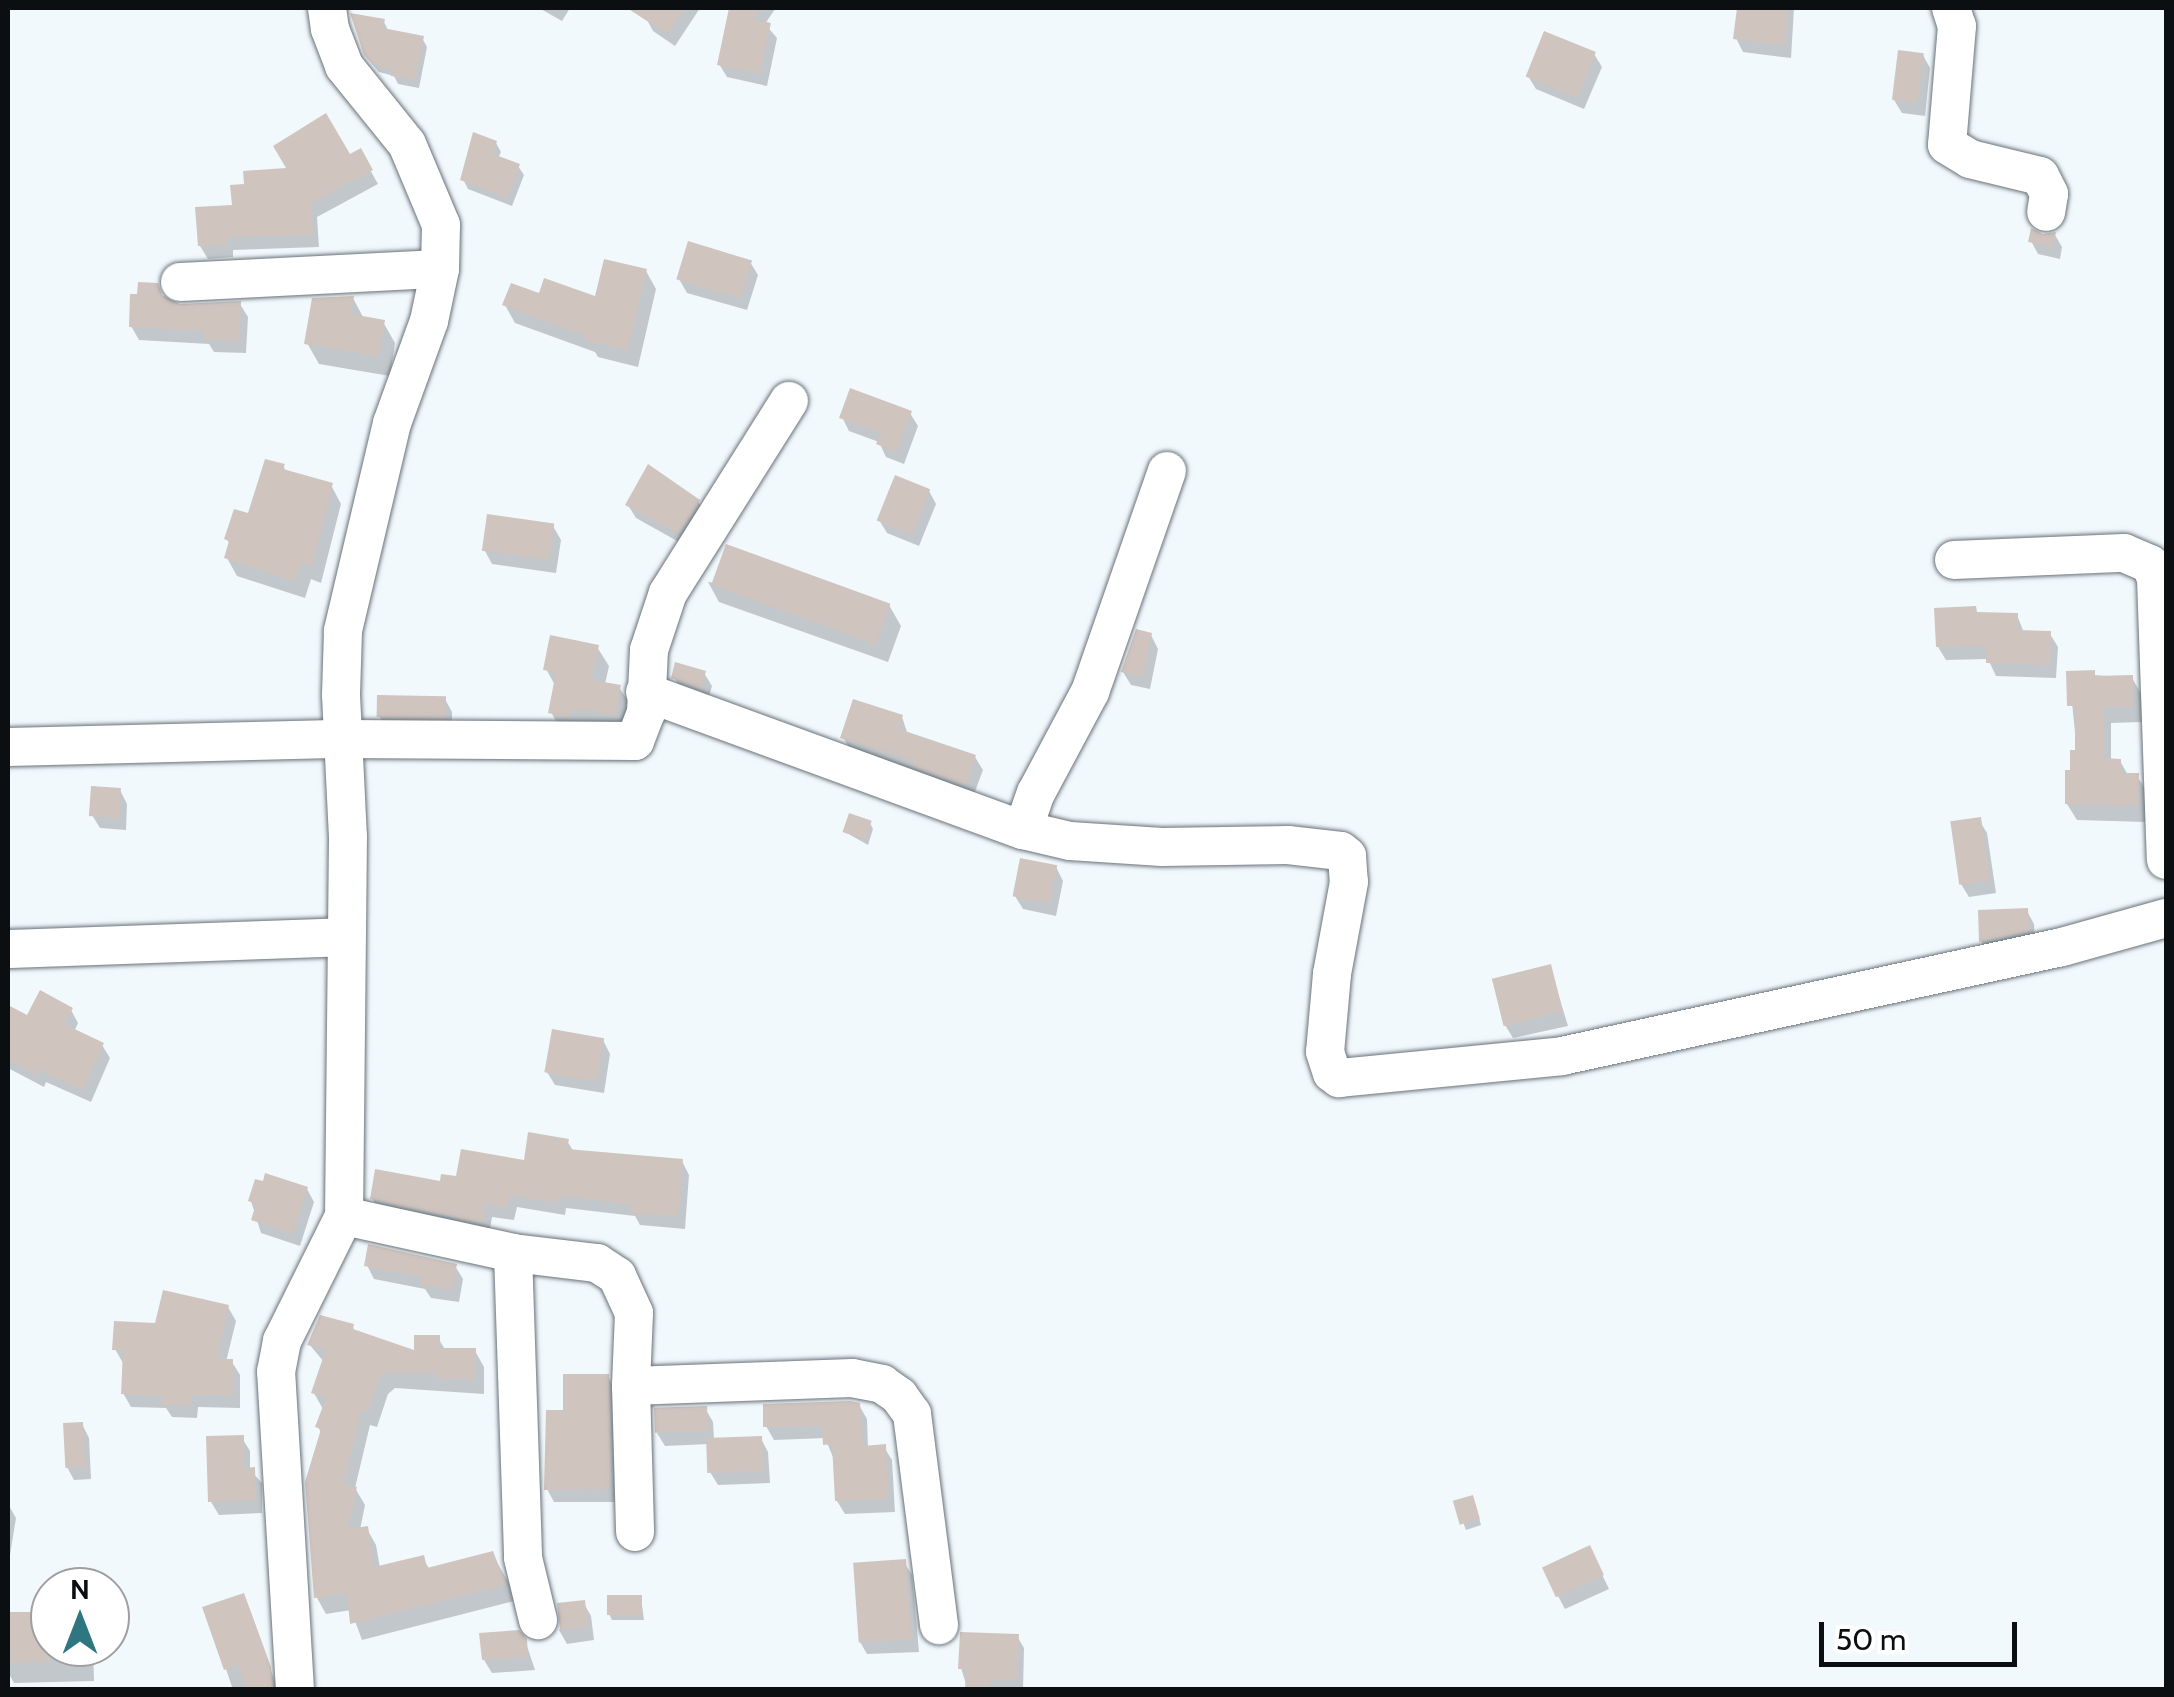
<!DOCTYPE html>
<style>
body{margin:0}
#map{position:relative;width:2174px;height:1697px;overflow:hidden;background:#f2f9fd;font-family:Cabin,sans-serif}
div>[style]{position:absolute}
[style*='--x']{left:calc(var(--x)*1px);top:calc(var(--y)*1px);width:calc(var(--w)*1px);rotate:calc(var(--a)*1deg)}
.shadow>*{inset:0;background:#0003}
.building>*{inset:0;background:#d0c4bf;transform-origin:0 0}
.roads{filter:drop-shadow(0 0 2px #697279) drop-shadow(0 0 2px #697279)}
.minor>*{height:38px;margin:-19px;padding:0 19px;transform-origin:19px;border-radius:19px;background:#fff}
span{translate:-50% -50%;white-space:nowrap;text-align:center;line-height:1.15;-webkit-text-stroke:10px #fff;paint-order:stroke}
.frame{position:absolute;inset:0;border:10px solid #0c0f12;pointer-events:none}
.north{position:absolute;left:30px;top:1567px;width:100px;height:100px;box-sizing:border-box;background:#fff;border:2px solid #9e9fa0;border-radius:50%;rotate:0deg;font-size:28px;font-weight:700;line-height:40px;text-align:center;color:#0c0f12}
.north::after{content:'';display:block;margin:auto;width:35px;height:45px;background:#2e7680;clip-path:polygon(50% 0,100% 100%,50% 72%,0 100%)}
.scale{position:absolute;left:1819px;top:1622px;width:198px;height:45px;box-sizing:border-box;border:5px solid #0c0f12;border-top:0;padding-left:12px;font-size:30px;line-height:35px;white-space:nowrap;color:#0c0f12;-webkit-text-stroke:8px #fff;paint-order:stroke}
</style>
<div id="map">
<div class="shadow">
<i style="clip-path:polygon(539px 8px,570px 8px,562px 21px)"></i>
<i style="clip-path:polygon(641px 8px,700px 8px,675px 46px,653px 31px,646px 18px,649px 13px)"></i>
<i style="clip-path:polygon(731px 8px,775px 9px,765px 24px,777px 38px,767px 86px,727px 77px,719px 64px)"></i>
<i style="clip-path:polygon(1739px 8px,1794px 8px,1791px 58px,1743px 52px,1736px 38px)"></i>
<i style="clip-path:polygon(384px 22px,389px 32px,422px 38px,427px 47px,419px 88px,398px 84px,394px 76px,379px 72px,372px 64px)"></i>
<i style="clip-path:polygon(1594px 54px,1602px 67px,1584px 109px,1536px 89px,1528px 76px)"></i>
<i style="clip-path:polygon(1923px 55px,1930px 68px,1925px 116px,1902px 113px,1894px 100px)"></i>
<i style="clip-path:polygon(496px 143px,501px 152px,498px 158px,518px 166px,524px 175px,512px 206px,468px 189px,463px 179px)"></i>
<i style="clip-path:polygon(360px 152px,378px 184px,317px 217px,319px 247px,233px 250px,233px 257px,208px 259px,200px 246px,247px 186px)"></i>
<i style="clip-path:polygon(2055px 235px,2062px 247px,2060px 259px,2038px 254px,2031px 241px)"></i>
<i style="clip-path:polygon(750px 262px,758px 275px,747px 310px,687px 293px,679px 279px)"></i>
<i style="clip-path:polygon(646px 271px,656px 289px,638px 367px,598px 357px,595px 352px,515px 323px,505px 305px,597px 300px)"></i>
<i style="clip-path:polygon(353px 298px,364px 319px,383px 322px,395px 343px,390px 376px,319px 364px,307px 343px)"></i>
<i style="clip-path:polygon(164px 299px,180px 307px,240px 304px,248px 317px,246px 353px,214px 352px,209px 344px,139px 340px,131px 326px)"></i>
<i style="clip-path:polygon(910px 413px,918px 426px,904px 464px,886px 457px,879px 442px,849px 431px,842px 417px)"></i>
<i style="clip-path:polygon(283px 466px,287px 473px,331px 485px,341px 504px,321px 583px,311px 579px,305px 598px,237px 576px,227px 558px,230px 545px,227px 539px,250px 517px)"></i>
<i style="clip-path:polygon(929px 491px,936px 504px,919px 546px,887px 533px,879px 520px)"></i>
<i style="clip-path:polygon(698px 501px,706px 515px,686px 546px,636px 518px,628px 505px)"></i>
<i style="clip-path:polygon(553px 526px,561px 540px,556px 573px,492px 564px,485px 551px)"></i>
<i style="clip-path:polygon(708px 582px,889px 605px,901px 626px,888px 662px,719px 602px)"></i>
<i style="clip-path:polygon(1978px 614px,2017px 615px,2024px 633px,2050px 634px,2058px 647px,2056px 678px,1996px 676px,1988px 659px,1946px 660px,1938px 647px)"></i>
<i style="clip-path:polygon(1151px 635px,1158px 649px,1150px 689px,1131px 685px,1123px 672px)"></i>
<i style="clip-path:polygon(597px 647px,609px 666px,605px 684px,619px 687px,631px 706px,625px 734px,562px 732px,551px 712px,556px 687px,546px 669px)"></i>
<i style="clip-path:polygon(704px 673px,712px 686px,708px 700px,682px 691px,674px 677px)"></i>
<i style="clip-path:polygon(2069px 673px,2132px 678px,2142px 695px,2142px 722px,2111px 723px,2111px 761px,2120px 761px,2128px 775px,2137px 776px,2147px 792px,2146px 822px,2077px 820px,2067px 804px,2077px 752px)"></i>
<i style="clip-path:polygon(445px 699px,452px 712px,452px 730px,387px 729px,379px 716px)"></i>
<i style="clip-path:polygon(902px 717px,908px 735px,975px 757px,983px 770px,973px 797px,851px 751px,843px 737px)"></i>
<i style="clip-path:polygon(120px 790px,127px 804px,126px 830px,100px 828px,92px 815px)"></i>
<i style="clip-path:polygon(1979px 820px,1987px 833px,1996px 893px,1969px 897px,1961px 884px)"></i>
<i style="clip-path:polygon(870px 823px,873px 829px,868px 845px,845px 832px)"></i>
<i style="clip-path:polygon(1056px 867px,1063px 881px,1056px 916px,1023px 909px,1015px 896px)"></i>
<i style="clip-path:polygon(2027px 911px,2034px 924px,2035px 944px,1989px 954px,1981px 941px)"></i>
<i style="clip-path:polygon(1550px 967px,1568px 1026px,1513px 1038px,1505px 1025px)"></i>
<i style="clip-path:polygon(8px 1008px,28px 1018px,71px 1010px,78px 1023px,74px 1032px,102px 1045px,110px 1058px,91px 1102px,46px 1082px,44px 1087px,8px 1068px)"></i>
<i style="clip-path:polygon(603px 1040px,610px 1054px,604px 1093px,555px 1085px,547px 1072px)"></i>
<i style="clip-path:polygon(567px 1141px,574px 1152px,682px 1161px,689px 1175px,685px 1229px,640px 1225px,635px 1216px,566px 1208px,565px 1215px,517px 1207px,514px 1220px,492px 1217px,489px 1235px,380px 1212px,372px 1198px,526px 1163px)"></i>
<i style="clip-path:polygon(307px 1189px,314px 1202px,300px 1246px,261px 1233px,251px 1201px)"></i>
<i style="clip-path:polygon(367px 1265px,455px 1266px,463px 1279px,459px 1302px,431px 1298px,425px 1289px,374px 1279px)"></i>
<i style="clip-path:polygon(228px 1307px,236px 1321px,226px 1362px,232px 1362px,240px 1375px,240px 1408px,198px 1407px,197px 1418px,172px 1417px,166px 1408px,131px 1407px,123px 1393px,123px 1363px,115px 1349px,157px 1326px)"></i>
<i style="clip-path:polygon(352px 1326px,356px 1333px,416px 1354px,438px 1338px,446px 1351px,475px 1351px,484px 1367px,484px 1394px,395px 1388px,388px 1394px,377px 1427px,370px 1425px,355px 1488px,365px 1505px,360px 1530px,367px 1529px,376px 1545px,380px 1568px,422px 1557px,430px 1570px,492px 1554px,509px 1583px,514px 1601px,362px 1640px,351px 1610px,326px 1614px,317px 1598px,308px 1482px,322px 1434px,318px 1427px,324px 1411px,314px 1393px,324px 1362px,309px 1344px)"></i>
<i style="clip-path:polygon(608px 1376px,615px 1390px,615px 1502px,554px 1502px,547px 1489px,566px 1413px)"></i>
<i style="clip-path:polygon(859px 1405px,867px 1419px,868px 1448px,884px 1447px,892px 1460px,895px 1512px,845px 1514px,837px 1501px,833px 1457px,825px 1438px,774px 1440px,766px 1426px)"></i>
<i style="clip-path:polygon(705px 1408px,713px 1422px,714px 1440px,761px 1439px,768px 1452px,770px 1483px,718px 1485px,710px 1472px,709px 1444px,665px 1446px,657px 1433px)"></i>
<i style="clip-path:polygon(82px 1424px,89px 1438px,91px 1479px,74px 1480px,67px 1467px)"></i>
<i style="clip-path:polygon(242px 1438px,250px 1451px,250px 1470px,262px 1483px,262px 1513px,219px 1515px,211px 1502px)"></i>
<i style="clip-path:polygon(1456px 1503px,1475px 1503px,1481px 1525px,1466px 1530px)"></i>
<i style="clip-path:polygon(8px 1504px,16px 1518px,10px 1555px,8px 1555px)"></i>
<i style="clip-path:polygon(904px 1562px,912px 1575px,919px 1652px,867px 1654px,859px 1640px)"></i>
<i style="clip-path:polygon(1596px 1562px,1609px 1589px,1565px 1609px,1558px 1596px)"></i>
<i style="clip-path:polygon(243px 1596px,250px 1610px,278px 1690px,233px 1690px,206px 1609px)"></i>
<i style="clip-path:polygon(641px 1598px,644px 1620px,612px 1620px,609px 1614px)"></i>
<i style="clip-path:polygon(583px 1602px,591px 1616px,594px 1640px,567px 1644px,559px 1630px)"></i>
<i style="clip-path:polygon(50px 1614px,50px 1647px,93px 1647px,94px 1681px,14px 1683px,8px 1672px,8px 1615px)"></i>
<i style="clip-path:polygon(1017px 1636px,1024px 1648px,1023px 1690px,968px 1690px,961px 1668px)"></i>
<i style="clip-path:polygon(525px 1640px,535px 1670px,492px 1673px,484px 1660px)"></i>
</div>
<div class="building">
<i style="clip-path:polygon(627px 8px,685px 8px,667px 34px)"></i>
<i style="clip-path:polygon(729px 8px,761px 8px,753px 19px,771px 23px,760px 74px,717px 65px)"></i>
<i style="clip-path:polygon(1737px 8px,1789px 8px,1785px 45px,1733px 39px)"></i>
<i style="clip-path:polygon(350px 13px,385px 19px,383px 28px,424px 36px,415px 80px,391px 76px,392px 69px,372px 64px,364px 55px)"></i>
<i style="left:1544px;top:31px;width:56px;height:49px;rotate:22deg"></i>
<i style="left:1898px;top:50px;width:26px;height:50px;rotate:7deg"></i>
<i style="clip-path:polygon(326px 113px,350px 154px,361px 148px,373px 170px,311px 203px,313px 235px,227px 237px,227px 245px,198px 246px,195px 207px,232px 205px,230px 185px,244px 184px,243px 171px,286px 168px,273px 146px)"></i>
<i style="clip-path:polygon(473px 132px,497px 141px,493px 154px,520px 164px,507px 198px,460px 180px)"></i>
<i style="clip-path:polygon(2031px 228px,2043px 234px,2056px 232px,2053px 246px,2028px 242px)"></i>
<i style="left:688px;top:241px;width:67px;height:40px;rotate:17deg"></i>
<i style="clip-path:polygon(604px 259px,647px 269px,628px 350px,585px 340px,586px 336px,502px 305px,511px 283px,539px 293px,544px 278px,595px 296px)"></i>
<i style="clip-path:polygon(138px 282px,158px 283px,162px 295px,180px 304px,241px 301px,239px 341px,204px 339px,204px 331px,129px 327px,130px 294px,137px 294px)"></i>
<i style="clip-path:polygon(354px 296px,351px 314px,385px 320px,379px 356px,304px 344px,312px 298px)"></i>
<i style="clip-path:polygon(850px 388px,912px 411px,896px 452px,876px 444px,880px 433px,839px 418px)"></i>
<i style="clip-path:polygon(265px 459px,285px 464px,283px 469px,333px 483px,312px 566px,301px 563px,295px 581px,224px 558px,229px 541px,224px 539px,234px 509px,248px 513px)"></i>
<i style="clip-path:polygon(648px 464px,700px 500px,679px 534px,625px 505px)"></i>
<i style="left:895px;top:475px;width:38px;height:49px;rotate:22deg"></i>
<i style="left:487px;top:514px;width:68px;height:37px;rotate:8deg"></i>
<i style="left:726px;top:544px;width:175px;height:43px;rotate:20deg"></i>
<i style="clip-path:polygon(1976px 606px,1977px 612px,2018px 613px,2018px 630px,2051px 631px,2050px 665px,1986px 663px,1986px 646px,1936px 647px,1934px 608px)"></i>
<i style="clip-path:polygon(1136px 629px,1152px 633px,1143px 677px,1121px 672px)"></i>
<i style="clip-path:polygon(550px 635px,599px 645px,592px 680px,621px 685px,615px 716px,586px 710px,571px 711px,569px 717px,548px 713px,556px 672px,543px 670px)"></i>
<i style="clip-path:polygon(675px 662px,706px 671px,701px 689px,671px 678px)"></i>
<i style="clip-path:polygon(2095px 670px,2095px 676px,2133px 675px,2134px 706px,2103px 707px,2103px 758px,2121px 759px,2121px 773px,2139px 773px,2138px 806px,2065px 804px,2065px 770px,2070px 770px,2070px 750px,2075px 750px,2075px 706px,2067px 706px,2066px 671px)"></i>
<i style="left:377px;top:695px;width:69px;height:22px;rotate:1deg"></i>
<i style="clip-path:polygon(853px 699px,903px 715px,899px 729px,976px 755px,966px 785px,913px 766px,914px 761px,840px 738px)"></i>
<i style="left:91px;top:786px;width:30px;height:30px;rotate:4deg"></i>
<i style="left:849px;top:813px;width:24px;height:20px;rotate:19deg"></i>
<i style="left:1981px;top:817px;width:64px;height:31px;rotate:82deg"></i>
<i style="left:1020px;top:858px;width:38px;height:39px;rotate:11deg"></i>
<i style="clip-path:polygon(2028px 908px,2029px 931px,1979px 942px,1978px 910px)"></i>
<i style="left:1551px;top:964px;width:49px;height:61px;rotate:76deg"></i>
<i style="clip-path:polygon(40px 990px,73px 1008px,64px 1024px,104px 1043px,83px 1090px,39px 1070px,36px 1075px,8px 1060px,8px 1005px,27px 1015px)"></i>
<i style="left:552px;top:1029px;width:53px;height:44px;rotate:10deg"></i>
<i style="clip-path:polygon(528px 1132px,569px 1139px,567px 1149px,683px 1159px,678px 1216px,630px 1213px,631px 1204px,559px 1196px,558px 1203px,510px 1195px,507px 1208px,486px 1204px,482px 1223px,370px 1199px,375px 1169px,440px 1181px,441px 1174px,456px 1176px,461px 1149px,524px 1160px)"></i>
<i style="clip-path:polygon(265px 1173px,308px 1187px,293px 1234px,251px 1220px,256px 1204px,248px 1201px,255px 1179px,263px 1181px)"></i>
<i style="clip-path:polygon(368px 1244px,457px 1264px,452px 1290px,420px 1285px,422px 1277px,364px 1266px)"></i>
<i style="clip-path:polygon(163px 1290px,229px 1305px,217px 1359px,233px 1359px,233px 1395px,191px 1395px,191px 1405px,162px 1405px,162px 1396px,121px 1394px,123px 1350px,112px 1350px,114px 1321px,155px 1323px)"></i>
<i style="clip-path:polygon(320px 1315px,354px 1324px,353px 1329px,414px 1350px,414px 1335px,440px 1335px,440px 1348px,476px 1348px,476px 1379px,436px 1378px,436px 1373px,386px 1373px,380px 1377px,368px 1412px,361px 1410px,344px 1484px,357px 1487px,348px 1529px,368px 1526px,374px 1567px,424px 1555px,427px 1568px,493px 1551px,506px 1585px,350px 1624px,347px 1594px,314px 1598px,305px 1482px,321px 1429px,315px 1427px,326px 1398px,311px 1393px,326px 1349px,307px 1345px)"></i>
<i style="clip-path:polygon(563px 1374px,609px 1374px,609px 1489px,544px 1490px,546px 1410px,563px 1410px)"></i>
<i style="clip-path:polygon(850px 1401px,860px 1403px,863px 1446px,886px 1444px,888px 1499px,835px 1501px,832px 1444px,823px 1445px,822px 1426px,763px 1427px,763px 1404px)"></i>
<i style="left:707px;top:1406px;width:25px;height:53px;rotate:88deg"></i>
<i style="left:83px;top:1422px;width:45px;height:20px;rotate:87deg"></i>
<i style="clip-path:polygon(244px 1435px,244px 1468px,255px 1467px,256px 1500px,208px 1502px,206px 1436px)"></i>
<i style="left:762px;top:1436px;width:35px;height:56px;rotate:88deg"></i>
<i style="left:1473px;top:1495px;width:25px;height:21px;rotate:74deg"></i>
<i style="left:1590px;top:1545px;width:33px;height:53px;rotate:65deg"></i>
<i style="left:906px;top:1559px;width:80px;height:53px;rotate:86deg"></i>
<i style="clip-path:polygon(244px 1593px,271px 1667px,272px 1690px,246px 1690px,239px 1665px,224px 1670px,202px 1607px)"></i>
<i style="left:607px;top:1595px;width:35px;height:20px"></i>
<i style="left:585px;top:1600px;width:27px;height:28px;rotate:84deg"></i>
<i style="left:8px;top:1612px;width:42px;height:50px"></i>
<i style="clip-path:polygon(519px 1630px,527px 1639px,528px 1657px,482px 1660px,479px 1633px)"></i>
<i style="clip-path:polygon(960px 1632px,1019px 1634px,1017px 1680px,991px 1679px,990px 1690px,965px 1690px,966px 1669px,958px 1669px)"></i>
</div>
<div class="roads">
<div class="minor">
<i style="--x:327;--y:8;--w:21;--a:82"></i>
<i style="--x:330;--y:29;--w:40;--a:69"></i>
<i style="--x:344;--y:66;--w:100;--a:51.1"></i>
<i style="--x:407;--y:144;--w:88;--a:67.2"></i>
<i style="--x:441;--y:225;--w:44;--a:91.3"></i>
<i style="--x:440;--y:269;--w:53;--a:101.9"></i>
<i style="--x:429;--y:321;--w:109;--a:109.9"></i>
<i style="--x:392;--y:423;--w:214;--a:103.3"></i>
<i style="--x:343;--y:631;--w:64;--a:91.8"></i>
<i style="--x:341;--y:695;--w:141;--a:87.2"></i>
<i style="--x:348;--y:836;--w:380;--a:90.6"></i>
<i style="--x:344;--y:1216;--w:173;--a:12.3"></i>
<i style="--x:513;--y:1253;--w:85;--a:6.8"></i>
<i style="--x:597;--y:1263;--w:24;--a:33"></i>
<i style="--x:617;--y:1276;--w:41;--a:65.3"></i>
<i style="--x:634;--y:1313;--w:73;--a:92.4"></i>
<i style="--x:631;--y:1386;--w:146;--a:88.4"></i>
<i style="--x:1951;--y:8;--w:19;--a:72"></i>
<i style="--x:1957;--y:26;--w:119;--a:94.8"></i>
<i style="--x:1947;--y:145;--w:27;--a:31"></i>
<i style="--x:1970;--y:159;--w:72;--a:13.7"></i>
<i style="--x:2040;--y:176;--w:20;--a:63"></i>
<i style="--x:2049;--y:194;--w:18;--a:99"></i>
<i style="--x:180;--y:282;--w:260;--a:-2.9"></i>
<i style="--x:1954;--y:560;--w:170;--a:-2.4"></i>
<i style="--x:2124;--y:553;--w:28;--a:23"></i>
<i style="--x:2150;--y:564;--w:15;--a:67"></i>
<i style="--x:2156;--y:578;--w:282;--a:88"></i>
<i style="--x:645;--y:692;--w:402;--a:20.1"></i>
<i style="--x:1023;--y:830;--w:48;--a:13.2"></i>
<i style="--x:1070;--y:841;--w:92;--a:3.7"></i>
<i style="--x:1162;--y:847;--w:126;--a:-0.9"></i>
<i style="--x:1288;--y:845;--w:53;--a:6.5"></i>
<i style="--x:1341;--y:851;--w:8;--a:40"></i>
<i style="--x:1347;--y:856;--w:26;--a:86"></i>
<i style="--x:1349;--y:882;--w:94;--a:100.5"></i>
<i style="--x:1332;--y:974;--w:78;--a:95.1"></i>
<i style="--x:1325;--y:1052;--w:22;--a:72"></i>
<i style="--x:1332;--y:1073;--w:9;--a:36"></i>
<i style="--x:1339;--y:1078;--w:224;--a:-5.6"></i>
<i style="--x:1562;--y:1056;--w:512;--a:-12.3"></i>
<i style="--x:2062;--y:947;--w:108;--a:-15.6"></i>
<i style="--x:8;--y:747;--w:336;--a:-1.4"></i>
<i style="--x:344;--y:739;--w:291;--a:0.4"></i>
<i style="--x:635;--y:741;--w:30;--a:-69"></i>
<i style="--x:646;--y:713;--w:63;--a:-87.3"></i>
<i style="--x:649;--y:650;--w:60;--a:-71.6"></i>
<i style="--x:668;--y:593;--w:227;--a:-57.8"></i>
<i style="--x:1023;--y:830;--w:39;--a:-71"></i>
<i style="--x:1036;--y:793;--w:115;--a:-61.9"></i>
<i style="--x:1090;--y:692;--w:234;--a:-70.8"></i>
<i style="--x:8;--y:949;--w:337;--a:-2"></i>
<i style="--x:513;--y:1253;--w:305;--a:88.1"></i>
<i style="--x:523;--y:1558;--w:64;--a:76.4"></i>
<i style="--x:631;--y:1386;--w:221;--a:-2.1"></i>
<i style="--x:852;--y:1378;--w:31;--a:11"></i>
<i style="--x:882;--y:1384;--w:21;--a:35"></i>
<i style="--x:899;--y:1396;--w:22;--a:54"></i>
<i style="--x:912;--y:1414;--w:213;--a:82.7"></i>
<i style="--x:295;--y:1690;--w:319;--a:-93.4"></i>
<i style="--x:276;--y:1372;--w:32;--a:-79"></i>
<i style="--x:282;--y:1341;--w:140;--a:-63.6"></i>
</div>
</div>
<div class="frame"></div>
<div class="north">N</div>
<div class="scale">50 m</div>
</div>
